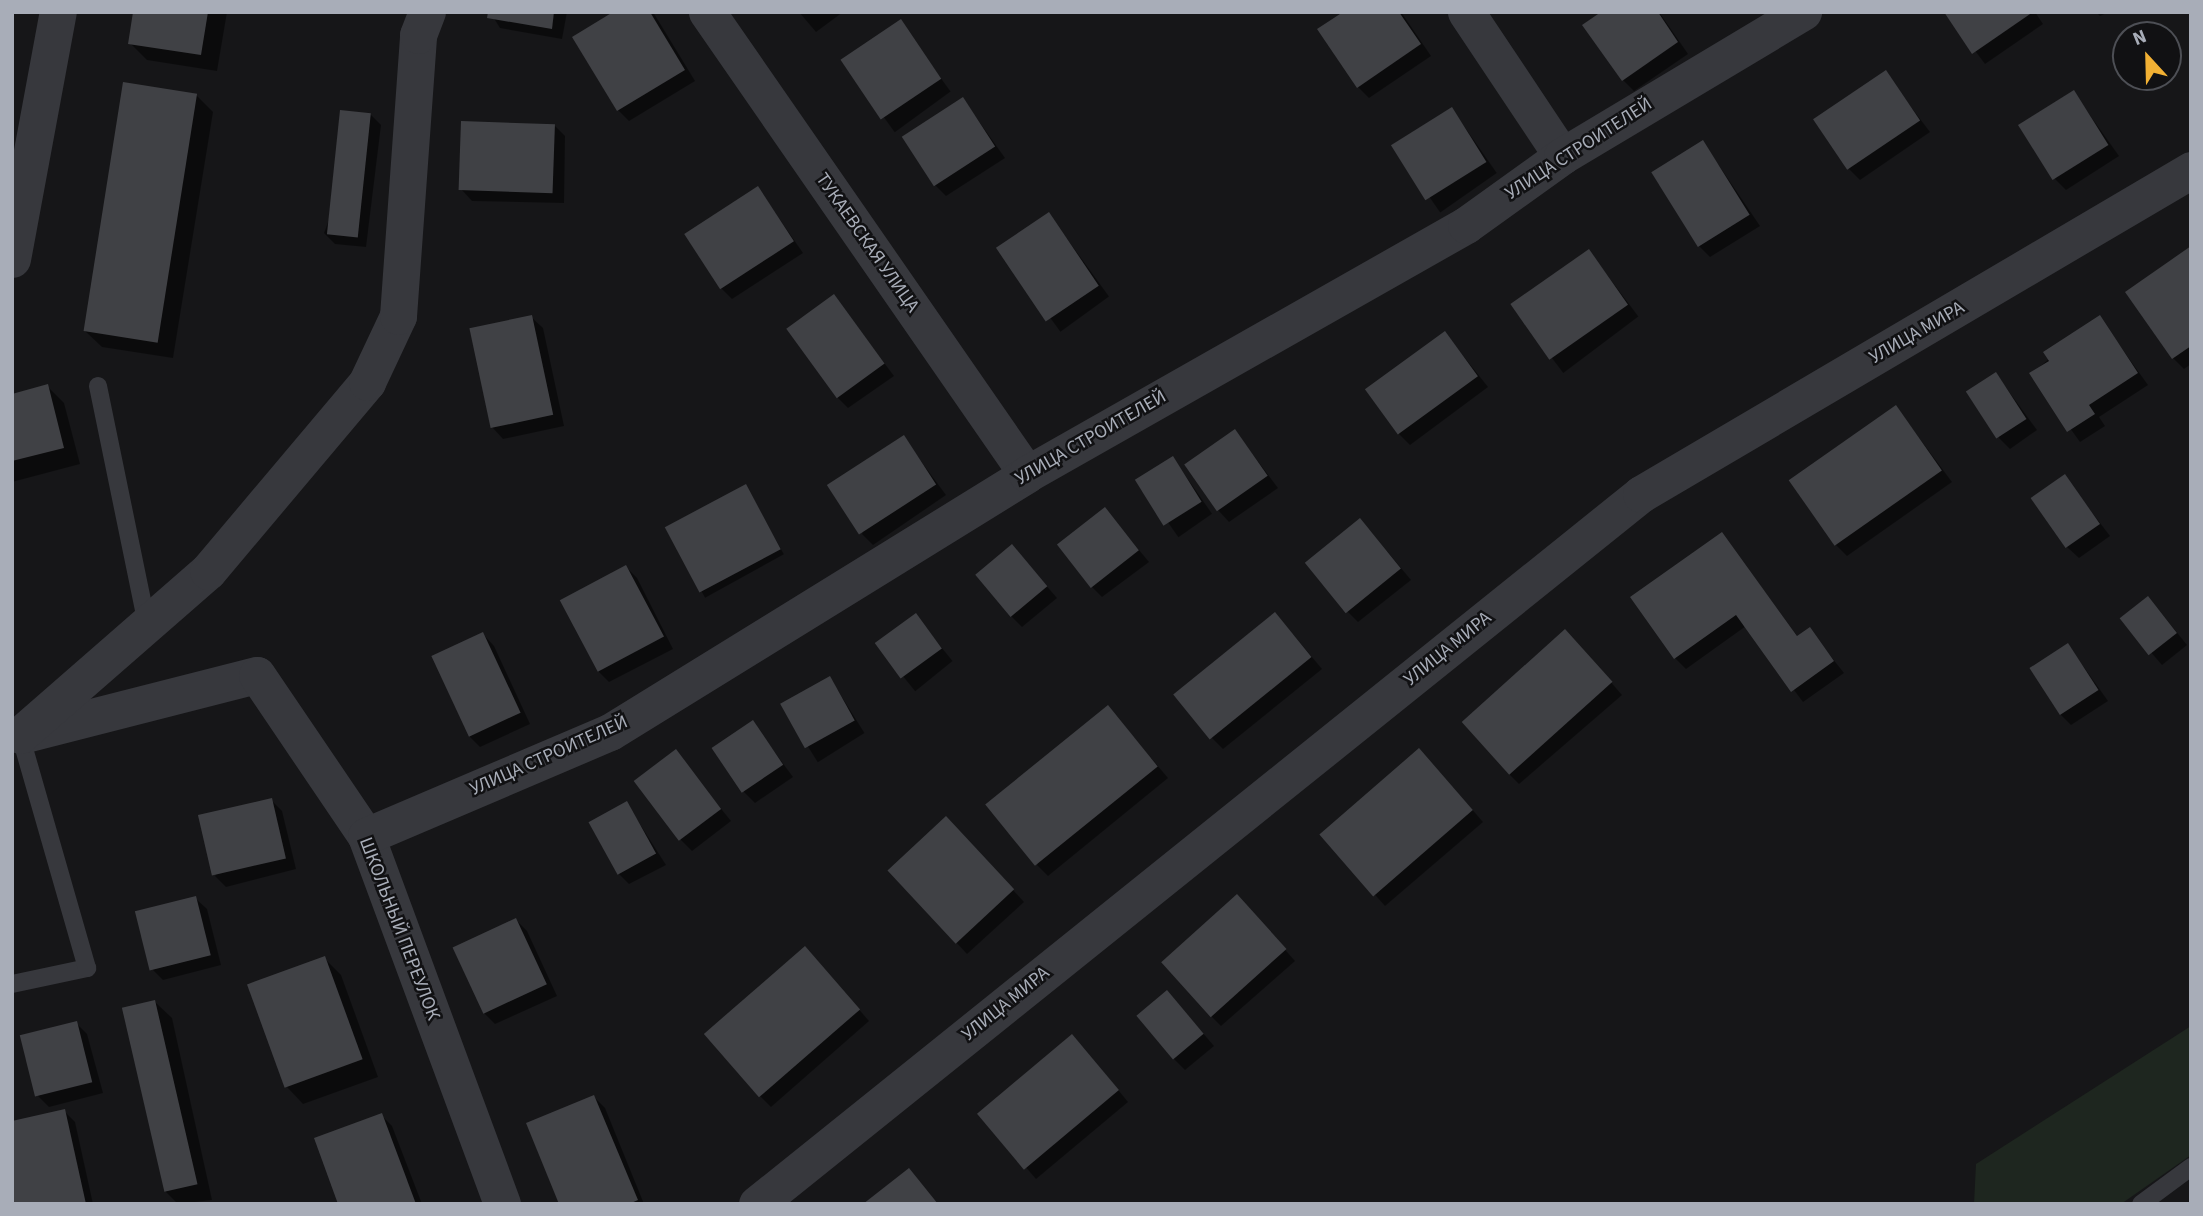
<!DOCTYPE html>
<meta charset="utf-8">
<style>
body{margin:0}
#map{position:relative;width:2203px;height:1216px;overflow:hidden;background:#161618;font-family:"Source Sans 3",sans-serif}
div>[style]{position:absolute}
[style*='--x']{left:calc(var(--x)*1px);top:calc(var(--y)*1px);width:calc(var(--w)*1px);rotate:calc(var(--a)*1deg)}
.green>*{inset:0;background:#1e261f}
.shadow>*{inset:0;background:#0007;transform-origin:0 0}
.building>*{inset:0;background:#404145;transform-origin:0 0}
.service>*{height:18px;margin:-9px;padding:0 9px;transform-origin:9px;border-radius:9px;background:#37383d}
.minor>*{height:37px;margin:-18.5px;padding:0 18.5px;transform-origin:18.5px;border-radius:18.5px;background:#37383d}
span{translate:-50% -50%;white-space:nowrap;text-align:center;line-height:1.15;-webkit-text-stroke:5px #111113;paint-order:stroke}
.street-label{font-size:19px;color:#a8adb8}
.frame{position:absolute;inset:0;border:14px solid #a8adb8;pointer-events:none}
.north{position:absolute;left:2112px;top:21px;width:70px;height:70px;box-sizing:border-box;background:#111113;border:2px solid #4d4f55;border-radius:50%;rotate:338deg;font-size:19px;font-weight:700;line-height:28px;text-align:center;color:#a8adb8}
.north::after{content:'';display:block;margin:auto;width:24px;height:32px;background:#f2b134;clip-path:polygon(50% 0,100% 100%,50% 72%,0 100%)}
</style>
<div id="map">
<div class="green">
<i style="clip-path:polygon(2191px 1026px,2191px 1155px,2121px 1204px,1974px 1204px,1976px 1164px)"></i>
</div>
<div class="shadow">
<i style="clip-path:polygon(135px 12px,227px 12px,217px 71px,147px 60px,130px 43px)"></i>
<i style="clip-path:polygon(490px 12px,567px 12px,562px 39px,500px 28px)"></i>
<i style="clip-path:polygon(616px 12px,653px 12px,695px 81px,629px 121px,618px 110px)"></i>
<i style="clip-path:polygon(799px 12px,843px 12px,816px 32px)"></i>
<i style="clip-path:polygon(1346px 12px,1401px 12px,1431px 56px,1369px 98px,1358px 87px)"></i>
<i style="clip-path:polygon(1604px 12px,1659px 12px,1688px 54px,1634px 91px,1623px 80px)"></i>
<i style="clip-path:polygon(1946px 12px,2035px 12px,2043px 24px,1985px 64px)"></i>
<i style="clip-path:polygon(2096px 12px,2109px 12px,2100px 16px)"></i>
<i style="left:900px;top:22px;width:86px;height:69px;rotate:54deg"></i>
<i style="clip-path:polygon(1885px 73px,1930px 132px,1860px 180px,1849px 169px)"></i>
<i style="clip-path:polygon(2074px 93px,2119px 156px,2066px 190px,2055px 179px)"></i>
<i style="clip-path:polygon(196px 95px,213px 112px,173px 358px,102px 347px,85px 331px)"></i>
<i style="clip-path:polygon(963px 99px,1005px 158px,946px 196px,935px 185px)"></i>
<i style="left:1452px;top:109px;width:78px;height:69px;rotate:55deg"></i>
<i style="clip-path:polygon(370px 114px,381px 125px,366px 247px,335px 244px,324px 233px)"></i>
<i style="clip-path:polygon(554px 125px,565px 136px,564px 203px,472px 201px,461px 189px)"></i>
<i style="clip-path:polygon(1703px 142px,1760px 226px,1710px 257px,1699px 246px)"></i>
<i style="clip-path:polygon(758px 188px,803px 253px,732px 299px,721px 288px)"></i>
<i style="left:1049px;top:214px;width:102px;height:60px;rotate:54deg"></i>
<i style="clip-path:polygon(2191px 248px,2191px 364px,2184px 369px,2173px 358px)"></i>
<i style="left:1589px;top:251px;width:82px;height:94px;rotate:53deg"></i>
<i style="clip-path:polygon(834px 296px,894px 376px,848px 408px,837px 397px)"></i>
<i style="clip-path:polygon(531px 317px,543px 328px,564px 426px,503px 439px,492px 427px)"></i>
<i style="clip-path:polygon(2099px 317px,2148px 385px,2099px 417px,2105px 426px,2080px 442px,2031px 374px)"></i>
<i style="clip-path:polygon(1445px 333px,1488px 387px,1410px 445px,1399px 434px)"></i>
<i style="clip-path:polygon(1996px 374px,2037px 430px,2010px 449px,1999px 438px)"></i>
<i style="clip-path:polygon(47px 386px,64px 403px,80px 464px,12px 482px,12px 395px)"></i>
<i style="clip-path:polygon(1896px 407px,1952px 482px,1847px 556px,1836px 545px)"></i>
<i style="clip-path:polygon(1235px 431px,1278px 488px,1229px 522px,1218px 510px)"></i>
<i style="clip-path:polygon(903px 437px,946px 495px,873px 545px,862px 534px)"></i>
<i style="left:1173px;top:458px;width:68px;height:41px;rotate:55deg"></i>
<i style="clip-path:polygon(2064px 476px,2110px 536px,2079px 558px,2067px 547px)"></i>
<i style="left:746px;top:486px;width:78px;height:90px;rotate:61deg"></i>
<i style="clip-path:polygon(1105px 509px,1149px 562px,1102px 597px,1091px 586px)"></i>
<i style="clip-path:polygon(1371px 532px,1411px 580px,1358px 622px,1347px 611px)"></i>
<i style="clip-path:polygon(1722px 534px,1798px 637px,1809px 629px,1844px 673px,1803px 702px,1746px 626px,1686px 669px,1675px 658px)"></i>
<i style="clip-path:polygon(1012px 546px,1057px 598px,1022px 627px,1011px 616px)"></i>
<i style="clip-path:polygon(626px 567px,637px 578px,673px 649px,609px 682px,598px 671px)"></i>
<i style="clip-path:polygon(2158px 609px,2187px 645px,2162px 665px,2122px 619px)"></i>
<i style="left:916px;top:616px;width:58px;height:48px;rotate:51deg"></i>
<i style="clip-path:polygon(1286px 626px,1322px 669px,1223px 749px,1212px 738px)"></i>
<i style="clip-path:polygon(483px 634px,494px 646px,530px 724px,480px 747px,469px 736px)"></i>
<i style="clip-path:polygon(1576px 642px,1622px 695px,1519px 784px,1508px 773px)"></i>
<i style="clip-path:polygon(2068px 645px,2108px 701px,2071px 725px,2060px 714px)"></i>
<i style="left:830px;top:678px;width:65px;height:55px;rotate:58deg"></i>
<i style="clip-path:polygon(1108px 707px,1168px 778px,1048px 876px,1037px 865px)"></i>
<i style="clip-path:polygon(753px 723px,793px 777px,755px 803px,744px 792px)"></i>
<i style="clip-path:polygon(675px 752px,731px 821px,692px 851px,681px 840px)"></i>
<i style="clip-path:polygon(1430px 761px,1483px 822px,1385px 906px,1321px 834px)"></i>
<i style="clip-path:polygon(271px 800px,282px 811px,296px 869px,226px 887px,215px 876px)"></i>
<i style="clip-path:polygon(627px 804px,666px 865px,629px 884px,618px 873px)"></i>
<i style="clip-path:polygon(957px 829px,1024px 902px,967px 954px,889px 870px)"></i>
<i style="clip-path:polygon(195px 898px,207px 909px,221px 965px,163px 980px,152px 969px)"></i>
<i style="clip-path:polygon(1248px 908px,1295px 961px,1221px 1026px,1210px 1015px)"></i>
<i style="clip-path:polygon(516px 920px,527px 931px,557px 996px,495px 1024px,484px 1013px)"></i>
<i style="clip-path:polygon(324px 958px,341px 975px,378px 1077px,303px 1104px,287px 1087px)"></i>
<i style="clip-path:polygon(816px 960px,869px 1021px,771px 1107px,760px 1096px)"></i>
<i style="clip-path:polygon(155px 1002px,172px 1018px,212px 1200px,178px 1204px,164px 1190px)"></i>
<i style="clip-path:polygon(1178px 1004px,1214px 1046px,1185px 1070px,1174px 1059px)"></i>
<i style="clip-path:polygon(76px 1023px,87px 1034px,103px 1093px,49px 1107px,38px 1096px)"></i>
<i style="clip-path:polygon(1083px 1047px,1128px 1102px,1036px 1179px,979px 1113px)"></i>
<i style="clip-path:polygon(594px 1097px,605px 1108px,644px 1204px,561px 1204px)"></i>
<i style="clip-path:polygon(64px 1111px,75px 1122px,93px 1204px,12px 1204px)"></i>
<i style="clip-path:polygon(381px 1115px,392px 1126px,422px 1204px,341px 1204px)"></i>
</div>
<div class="building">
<i style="clip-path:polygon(133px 12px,208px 12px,201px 55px,128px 44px)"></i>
<i style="clip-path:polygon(488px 12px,554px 12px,552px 29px,487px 18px)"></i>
<i style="clip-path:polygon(613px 12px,650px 12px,685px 70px,617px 111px,572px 37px)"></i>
<i style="clip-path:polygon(1343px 12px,1399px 12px,1421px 44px,1357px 88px,1317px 29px)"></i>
<i style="clip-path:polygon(1601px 12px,1658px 12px,1678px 42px,1622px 81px,1582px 25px)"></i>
<i style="clip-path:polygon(1944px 12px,2033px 12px,1972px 54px)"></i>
<i style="left:901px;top:19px;width:72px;height:73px;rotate:56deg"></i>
<i style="left:1886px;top:70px;width:61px;height:88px;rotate:56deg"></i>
<i style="left:123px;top:82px;width:75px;height:252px;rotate:9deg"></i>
<i style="left:2074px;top:90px;width:65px;height:66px;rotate:58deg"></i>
<i style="left:963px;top:97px;width:59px;height:73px;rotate:57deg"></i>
<i style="left:1452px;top:107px;width:65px;height:72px;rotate:58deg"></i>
<i style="left:340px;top:110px;width:31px;height:125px;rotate:6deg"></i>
<i style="left:461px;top:121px;width:94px;height:69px;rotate:2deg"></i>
<i style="left:1703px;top:140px;width:88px;height:61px;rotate:58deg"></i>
<i style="left:758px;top:186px;width:66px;height:88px;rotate:57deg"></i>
<i style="left:1049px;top:212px;width:89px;height:64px;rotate:56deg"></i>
<i style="clip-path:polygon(2191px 246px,2191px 346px,2172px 359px,2125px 292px)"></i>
<i style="left:1589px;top:249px;width:68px;height:96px;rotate:55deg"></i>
<i style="left:834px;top:294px;width:86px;height:59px;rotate:54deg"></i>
<i style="left:532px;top:315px;width:102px;height:64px;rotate:78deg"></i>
<i style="clip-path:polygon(2100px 315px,2138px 373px,2089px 405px,2095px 414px,2067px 432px,2029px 373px,2049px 361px,2043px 352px)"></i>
<i style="left:1445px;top:331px;width:56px;height:99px;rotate:54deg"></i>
<i style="left:1996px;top:372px;width:56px;height:36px;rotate:57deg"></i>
<i style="clip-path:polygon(48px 384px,64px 448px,12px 461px,12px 394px)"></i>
<i style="left:1896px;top:405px;width:80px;height:131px;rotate:55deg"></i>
<i style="left:1235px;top:429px;width:57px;height:62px;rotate:55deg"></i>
<i style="left:904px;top:435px;width:59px;height:92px;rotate:57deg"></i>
<i style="left:1173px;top:456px;width:54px;height:45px;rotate:58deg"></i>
<i style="left:2065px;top:474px;width:61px;height:42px;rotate:55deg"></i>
<i style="left:746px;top:484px;width:74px;height:92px;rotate:62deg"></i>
<i style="left:1105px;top:507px;width:55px;height:61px;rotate:52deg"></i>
<i style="left:1360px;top:518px;width:65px;height:71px;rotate:51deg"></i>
<i style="clip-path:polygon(1722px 532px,1797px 636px,1810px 627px,1834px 661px,1791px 692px,1736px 615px,1674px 659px,1630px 597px)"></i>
<i style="left:1012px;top:544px;width:55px;height:48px;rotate:50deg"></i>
<i style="left:626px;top:565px;width:81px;height:75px;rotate:62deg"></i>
<i style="left:2148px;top:596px;width:47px;height:36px;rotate:52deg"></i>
<i style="left:1275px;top:612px;width:58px;height:131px;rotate:51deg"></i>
<i style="left:916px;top:613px;width:44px;height:51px;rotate:54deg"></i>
<i style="left:1565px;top:629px;width:71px;height:139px;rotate:48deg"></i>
<i style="left:483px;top:632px;width:89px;height:57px;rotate:65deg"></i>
<i style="left:2068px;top:643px;width:56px;height:46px;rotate:57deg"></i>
<i style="left:830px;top:676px;width:51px;height:57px;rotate:61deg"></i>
<i style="left:1108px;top:705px;width:79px;height:158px;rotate:51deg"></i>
<i style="left:753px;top:720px;width:54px;height:50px;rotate:56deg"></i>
<i style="left:1419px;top:748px;width:82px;height:132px;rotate:49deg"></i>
<i style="left:676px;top:749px;width:75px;height:53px;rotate:53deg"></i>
<i style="left:272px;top:798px;width:62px;height:76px;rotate:77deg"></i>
<i style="left:627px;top:801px;width:60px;height:44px;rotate:61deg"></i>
<i style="left:946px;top:816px;width:100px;height:80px;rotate:47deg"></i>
<i style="left:1237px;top:894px;width:74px;height:102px;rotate:48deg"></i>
<i style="left:196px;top:896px;width:61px;height:63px;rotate:76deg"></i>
<i style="left:516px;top:918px;width:73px;height:70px;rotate:65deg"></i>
<i style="left:805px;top:946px;width:84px;height:134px;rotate:49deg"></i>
<i style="left:325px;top:956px;width:110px;height:83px;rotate:70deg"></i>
<i style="left:1167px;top:990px;width:57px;height:40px;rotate:50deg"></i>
<i style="left:155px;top:1000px;width:189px;height:34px;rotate:77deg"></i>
<i style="left:77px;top:1021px;width:63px;height:59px;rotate:76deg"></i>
<i style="left:1072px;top:1034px;width:73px;height:124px;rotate:50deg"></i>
<i style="clip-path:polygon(594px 1095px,638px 1200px,629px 1204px,559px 1204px,526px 1123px)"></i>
<i style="clip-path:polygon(65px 1109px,86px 1204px,12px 1204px,12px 1121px)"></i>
<i style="clip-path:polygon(382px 1113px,416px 1204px,338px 1204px,314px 1138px)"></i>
<i style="clip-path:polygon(909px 1168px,938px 1204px,863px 1204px)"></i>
</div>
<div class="service">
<i style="--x:98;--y:386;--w:243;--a:78.4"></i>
<i style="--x:12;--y:984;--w:77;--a:-12"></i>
<i style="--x:87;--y:968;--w:242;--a:-106"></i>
<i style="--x:2141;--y:1204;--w:62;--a:-36.5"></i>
</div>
<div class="minor">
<i style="--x:707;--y:12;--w:562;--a:55.29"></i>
<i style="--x:1466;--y:12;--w:173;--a:56.3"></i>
<i style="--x:12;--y:259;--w:251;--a:-79.5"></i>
<i style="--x:25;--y:734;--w:239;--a:-14.3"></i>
<i style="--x:257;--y:675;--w:194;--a:55.9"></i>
<i style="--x:366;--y:836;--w:392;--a:69.7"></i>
<i style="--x:20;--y:735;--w:249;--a:-41.1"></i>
<i style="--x:208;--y:571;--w:247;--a:-49.9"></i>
<i style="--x:367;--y:382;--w:73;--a:-64.8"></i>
<i style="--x:398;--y:316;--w:282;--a:-85.9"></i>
<i style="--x:418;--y:35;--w:25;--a:-69"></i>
<i style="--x:366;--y:836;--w:265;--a:-23.1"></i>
<i style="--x:610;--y:732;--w:490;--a:-31.7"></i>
<i style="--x:1027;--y:474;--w:505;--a:-29.56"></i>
<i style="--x:1466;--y:225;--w:118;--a:-35.7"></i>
<i style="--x:1562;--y:156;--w:281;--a:-30.9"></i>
<i style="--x:757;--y:1204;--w:1134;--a:-38.77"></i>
<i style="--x:1641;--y:494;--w:638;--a:-30.5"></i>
</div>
<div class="street-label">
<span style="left:1579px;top:149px;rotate:-33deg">УЛИЦА СТРОИТЕЛЕЙ</span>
<span style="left:867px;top:243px;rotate:55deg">ТУКАЕВСКАЯ УЛИЦА</span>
<span style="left:1917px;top:333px;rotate:-30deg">УЛИЦА МИРА</span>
<span style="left:1091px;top:438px;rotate:-30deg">УЛИЦА СТРОИТЕЛЕЙ</span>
<span style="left:1448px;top:649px;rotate:-39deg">УЛИЦА МИРА</span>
<span style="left:549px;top:756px;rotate:-24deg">УЛИЦА СТРОИТЕЛЕЙ</span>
<span style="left:399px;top:929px;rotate:69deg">ШКОЛЬНЫЙ ПЕРЕУЛОК</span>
<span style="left:1006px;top:1004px;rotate:-39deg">УЛИЦА МИРА</span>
</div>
<div class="frame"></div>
<div class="north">N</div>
</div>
